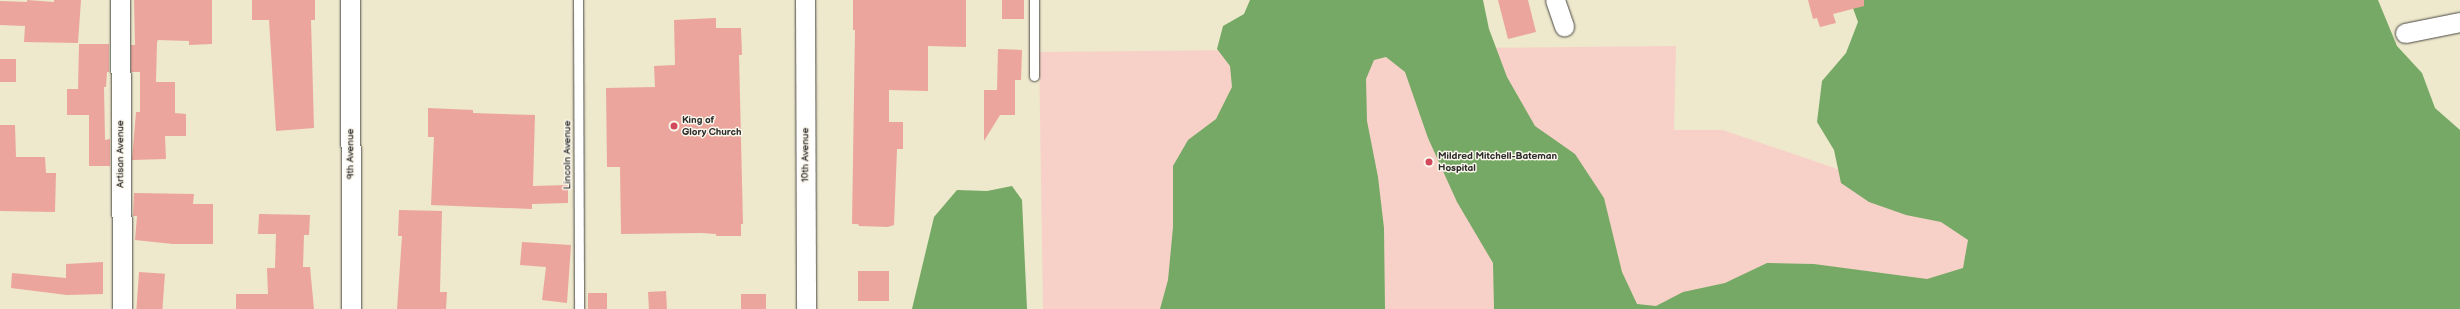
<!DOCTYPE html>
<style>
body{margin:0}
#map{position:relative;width:2460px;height:309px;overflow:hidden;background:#eee8cc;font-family:"Balsamiq Sans",sans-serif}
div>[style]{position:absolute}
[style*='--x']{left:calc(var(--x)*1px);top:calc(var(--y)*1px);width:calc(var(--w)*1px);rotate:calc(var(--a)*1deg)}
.built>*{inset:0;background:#f7d1c7}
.forest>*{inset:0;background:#75a965}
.building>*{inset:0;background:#eba59c;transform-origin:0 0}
.roads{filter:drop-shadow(0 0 1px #484743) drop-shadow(0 0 1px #484743)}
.lane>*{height:9px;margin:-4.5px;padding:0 4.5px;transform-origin:4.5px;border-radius:4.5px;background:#fff}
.street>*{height:19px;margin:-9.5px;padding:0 9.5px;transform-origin:9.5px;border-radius:9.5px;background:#fff}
.dots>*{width:11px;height:11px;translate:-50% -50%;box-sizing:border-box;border:2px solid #fbf7ec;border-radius:50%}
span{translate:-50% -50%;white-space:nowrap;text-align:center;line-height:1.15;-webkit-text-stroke:3px #fbf7ec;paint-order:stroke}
.poi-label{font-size:10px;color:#2b2b2b;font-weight:700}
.left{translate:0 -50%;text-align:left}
.street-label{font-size:10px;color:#2b2b2b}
</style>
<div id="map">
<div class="built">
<i style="clip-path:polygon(1676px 46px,1674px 130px,1723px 130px,1911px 194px,2296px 309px,1043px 309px,1039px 52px)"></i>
</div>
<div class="forest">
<i style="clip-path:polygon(1250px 0,1483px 0,1489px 29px,1507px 77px,1535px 126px,1575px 154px,1604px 198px,1622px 272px,1637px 304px,1656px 306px,1683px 292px,1725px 283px,1767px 263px,1814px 264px,1927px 279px,1963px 268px,1968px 240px,1941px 222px,1906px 215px,1869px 202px,1841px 183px,1834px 150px,1817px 122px,1822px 81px,1846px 53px,1858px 22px,1850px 0,2378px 0,2397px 46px,2422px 73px,2435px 108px,2460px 130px,2460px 309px,1494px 309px,1493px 263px,1457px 202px,1428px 138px,1405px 72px,1386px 57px,1374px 60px,1366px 79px,1367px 121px,1378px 177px,1384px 228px,1385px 309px,1160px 309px,1168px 280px,1173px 227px,1173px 166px,1188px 140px,1216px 119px,1232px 87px,1230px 66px,1217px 49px,1223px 26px,1244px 14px)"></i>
<i style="clip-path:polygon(1012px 186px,1022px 200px,1027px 309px,912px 309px,934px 217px,957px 190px,987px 191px)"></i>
</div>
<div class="building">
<i style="clip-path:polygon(27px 0,54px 2px,54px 0,81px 0,78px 43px,24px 42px,25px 26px,0 25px,0 1px,27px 2px)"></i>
<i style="clip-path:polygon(134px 0,212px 0,212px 44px,189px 45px,189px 41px,158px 40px,157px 42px,156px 82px,175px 82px,175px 113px,186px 114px,186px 136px,165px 136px,166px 159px,132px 160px,136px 112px,140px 112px,140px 72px,131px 72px,131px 45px,135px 45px)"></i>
<i style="clip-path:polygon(252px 0,315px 0,315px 20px,311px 20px,314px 128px,276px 131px,269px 20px,252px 20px)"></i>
<i style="clip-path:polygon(853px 0,966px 0,966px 47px,928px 46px,928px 91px,889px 90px,889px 122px,903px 122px,903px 149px,897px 149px,894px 225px,888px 227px,859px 226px,858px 224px,852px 224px,855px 30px,853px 30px)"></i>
<i style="left:1002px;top:0;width:22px;height:19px"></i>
<i style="clip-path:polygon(1498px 0,1528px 0,1536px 32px,1508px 39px)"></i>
<i style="clip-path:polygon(1808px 0,1864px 0,1864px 6px,1833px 14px,1836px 23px,1820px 27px,1817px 18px,1813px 19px)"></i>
<i style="clip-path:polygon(716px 18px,716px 28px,741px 28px,742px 55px,739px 55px,743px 224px,741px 224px,741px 236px,716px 236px,716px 234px,701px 233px,621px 234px,620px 167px,607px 167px,606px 88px,655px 87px,654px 66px,675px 65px,674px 20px)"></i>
<i style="clip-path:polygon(79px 44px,109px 44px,109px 72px,107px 72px,106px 87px,104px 87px,105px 140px,110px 139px,110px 166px,89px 166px,89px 115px,67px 115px,67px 89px,78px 89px)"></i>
<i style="clip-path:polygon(998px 49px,1022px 50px,1021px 80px,1015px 80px,1015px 115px,1000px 115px,984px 141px,984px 90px,997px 90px)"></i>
<i style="left:0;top:59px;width:16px;height:23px"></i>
<i style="clip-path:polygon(428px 108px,473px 110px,473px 113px,535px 115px,533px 186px,568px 185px,568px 203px,532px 204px,532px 209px,431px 205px,434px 137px,428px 137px)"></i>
<i style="clip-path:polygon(0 125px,15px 125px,16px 157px,45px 157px,46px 173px,56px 173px,55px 212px,0 211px)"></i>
<i style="clip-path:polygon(134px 193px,194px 194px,193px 204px,213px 204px,213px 244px,173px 244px,135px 240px,137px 216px,133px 216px)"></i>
<i style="clip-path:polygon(399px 210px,442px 211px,440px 292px,447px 292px,446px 309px,397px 309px,402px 236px,398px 236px)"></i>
<i style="clip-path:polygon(259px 214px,310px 215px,309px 235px,304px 235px,303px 267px,310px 267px,314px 309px,236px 309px,236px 294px,268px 294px,267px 268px,275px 268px,276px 234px,258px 234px)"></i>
<i style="clip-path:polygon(522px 242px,571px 245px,567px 303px,542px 300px,546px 267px,520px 265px)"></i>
<i style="clip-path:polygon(103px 262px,103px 294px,67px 295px,11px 288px,12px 273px,66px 278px,66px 264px)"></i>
<i style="left:858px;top:271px;width:31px;height:30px"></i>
<i style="left:139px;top:272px;width:26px;height:37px;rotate:4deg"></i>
<i style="left:666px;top:291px;width:18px;height:18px;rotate:87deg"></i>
<i style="left:588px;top:293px;width:19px;height:16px"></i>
<i style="left:741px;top:294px;width:25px;height:15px"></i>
</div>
<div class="roads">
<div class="lane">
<i style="--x:578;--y:0;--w:309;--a:89.8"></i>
<i style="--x:1034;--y:76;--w:76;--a:-90"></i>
</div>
<div class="street">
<i style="--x:120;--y:0;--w:309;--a:89.6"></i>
<i style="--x:350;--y:0;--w:309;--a:89.8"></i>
<i style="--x:805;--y:0;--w:309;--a:89.8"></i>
<i style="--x:1555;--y:0;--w:28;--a:71"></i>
<i style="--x:2405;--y:33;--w:56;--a:-11.3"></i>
</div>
</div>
<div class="dots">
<i style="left:674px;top:126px;background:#d1495b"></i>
<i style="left:1429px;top:162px;background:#d1495b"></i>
</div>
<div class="poi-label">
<span class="left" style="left:682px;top:126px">King of<br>Glory Church</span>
<span class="left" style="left:1438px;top:162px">Mildred Mitchell-Bateman<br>Hospital</span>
</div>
<div class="street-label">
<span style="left:121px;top:154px;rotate:-90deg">Artisan Avenue</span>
<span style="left:351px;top:154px;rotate:-90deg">9th Avenue</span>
<span style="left:568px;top:155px;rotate:-90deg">Lincoln Avenue</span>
<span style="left:806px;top:155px;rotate:-90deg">10th Avenue</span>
</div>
</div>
